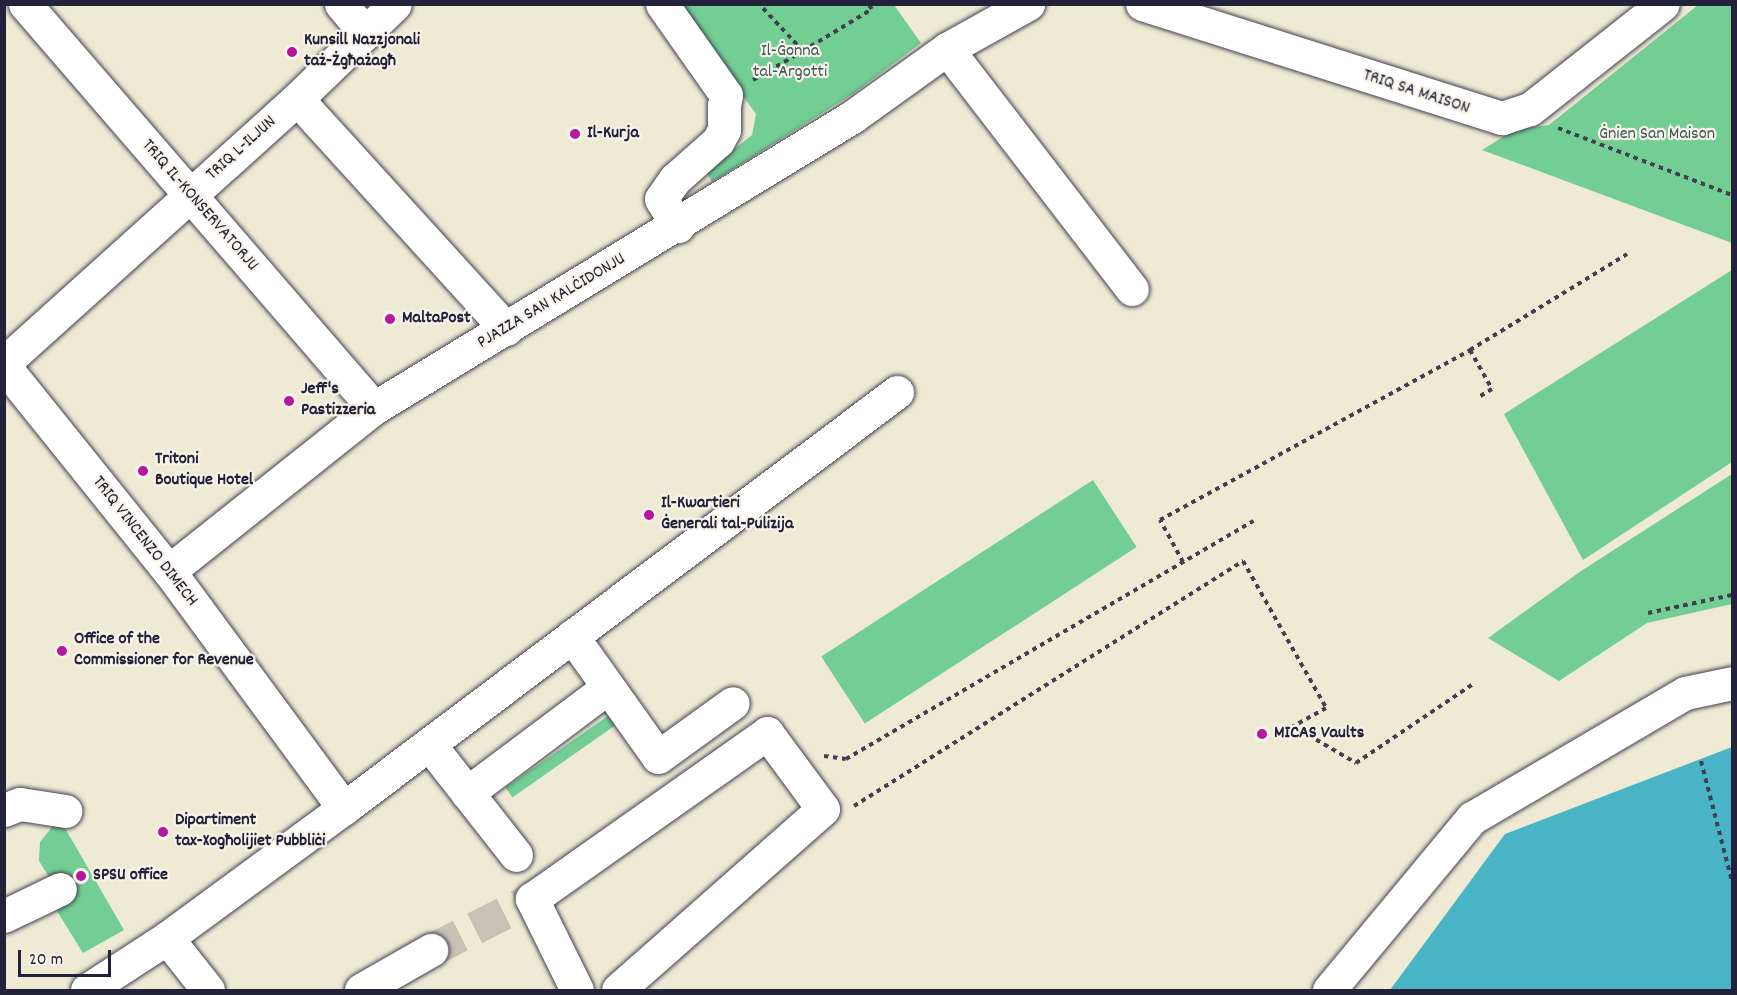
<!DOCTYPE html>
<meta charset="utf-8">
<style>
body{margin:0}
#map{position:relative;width:1737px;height:995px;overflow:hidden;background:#efead4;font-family:Dekko,sans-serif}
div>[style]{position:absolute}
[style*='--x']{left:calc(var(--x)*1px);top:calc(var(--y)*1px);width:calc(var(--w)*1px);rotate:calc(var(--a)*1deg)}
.green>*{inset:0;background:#73ce94;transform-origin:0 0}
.water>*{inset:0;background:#4ab4c7}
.minor-tunnel>*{height:33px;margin-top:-16.5px;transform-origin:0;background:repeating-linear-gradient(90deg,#c6c2b5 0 33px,transparent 0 49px)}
.path>*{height:4px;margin-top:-2px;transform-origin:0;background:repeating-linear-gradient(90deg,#414052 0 4.5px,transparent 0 9px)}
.roads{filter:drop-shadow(0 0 2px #414052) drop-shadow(0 0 2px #414052)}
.minor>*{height:33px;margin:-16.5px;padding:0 16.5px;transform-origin:16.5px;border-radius:16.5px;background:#fff}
.dots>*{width:16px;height:16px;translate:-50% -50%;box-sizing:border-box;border:3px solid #f7f3e8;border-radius:50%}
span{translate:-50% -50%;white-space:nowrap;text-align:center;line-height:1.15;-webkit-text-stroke:4.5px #f7f3e8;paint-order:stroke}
.poi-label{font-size:18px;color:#22223b;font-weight:700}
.left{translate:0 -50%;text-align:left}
.park-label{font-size:18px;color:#3a5656}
.street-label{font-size:18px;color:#22223b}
.frame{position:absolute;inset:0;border:6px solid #22223b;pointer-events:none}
.scale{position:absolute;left:18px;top:950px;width:93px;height:27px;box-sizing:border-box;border:3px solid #22223b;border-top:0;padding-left:8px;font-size:18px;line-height:21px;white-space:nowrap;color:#22223b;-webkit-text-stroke:4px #f7f3e8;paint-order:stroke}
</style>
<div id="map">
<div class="green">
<i style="clip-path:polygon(677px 5px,894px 5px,921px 43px,854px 93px,712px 182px,706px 171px,752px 135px,756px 114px)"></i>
<i style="clip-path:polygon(1698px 5px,1732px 5px,1732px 243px,1482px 150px,1514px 130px,1549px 125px)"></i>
<i style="clip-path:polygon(1732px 270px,1732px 462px,1583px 560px,1504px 414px)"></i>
<i style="clip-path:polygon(1732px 474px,1732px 604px,1647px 623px,1559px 681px,1488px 638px,1581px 571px)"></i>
<i style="left:1093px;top:480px;width:80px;height:324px;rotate:57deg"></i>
<i style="left:612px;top:713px;width:12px;height:130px;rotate:55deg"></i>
<i style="clip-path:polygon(62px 823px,124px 930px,83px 953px,47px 895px,49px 877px,39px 861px,40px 842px,53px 826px)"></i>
</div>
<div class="water">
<i style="clip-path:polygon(1732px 747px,1732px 990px,1390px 990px,1505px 834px)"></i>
</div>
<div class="minor-tunnel">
<i style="--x:431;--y:950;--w:113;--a:-26.8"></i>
</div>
<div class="path">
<i style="--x:803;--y:51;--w:81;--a:-31.3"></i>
<i style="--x:872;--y:9;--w:6;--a:-129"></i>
<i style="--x:753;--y:80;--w:58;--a:-30.1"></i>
<i style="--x:803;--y:51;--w:64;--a:-133.1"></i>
<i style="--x:1558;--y:128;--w:186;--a:21.1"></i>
<i style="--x:1470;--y:350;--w:45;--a:60.6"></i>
<i style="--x:1492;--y:389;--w:17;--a:149"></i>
<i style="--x:1183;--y:562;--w:48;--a:-118.7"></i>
<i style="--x:1160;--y:520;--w:354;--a:-28.7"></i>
<i style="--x:1470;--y:350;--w:184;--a:-31.4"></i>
<i style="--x:1648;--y:613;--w:86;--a:-12.1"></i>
<i style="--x:824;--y:756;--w:22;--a:8"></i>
<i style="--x:846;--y:759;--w:472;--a:-30.3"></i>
<i style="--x:1701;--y:761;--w:125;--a:75.6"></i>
<i style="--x:854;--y:806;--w:460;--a:-32.2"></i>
<i style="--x:1243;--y:561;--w:169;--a:60.5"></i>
<i style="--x:1326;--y:708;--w:38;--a:151"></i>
<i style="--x:1293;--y:726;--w:73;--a:30.4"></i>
<i style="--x:1356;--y:763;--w:141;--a:-34"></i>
</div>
<div class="roads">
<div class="minor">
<i style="--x:25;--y:4;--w:534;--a:49.18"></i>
<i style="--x:341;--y:4;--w:38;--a:50"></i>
<i style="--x:662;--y:4;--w:111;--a:54.9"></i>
<i style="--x:726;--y:95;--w:10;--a:101"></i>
<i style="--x:724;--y:105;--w:25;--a:90"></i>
<i style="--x:724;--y:130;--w:13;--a:119"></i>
<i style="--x:718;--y:141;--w:57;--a:138.5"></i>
<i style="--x:675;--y:179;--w:24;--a:125"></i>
<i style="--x:661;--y:199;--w:32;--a:58"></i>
<i style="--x:1142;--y:4;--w:378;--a:17.6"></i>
<i style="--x:1502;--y:118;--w:29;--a:-18"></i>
<i style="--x:1530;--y:109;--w:169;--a:-38.3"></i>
<i style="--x:947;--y:49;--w:303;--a:52.4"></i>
<i style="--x:297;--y:99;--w:311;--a:47.7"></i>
<i style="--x:4;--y:363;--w:394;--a:-42"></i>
<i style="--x:297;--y:99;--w:136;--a:-44.1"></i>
<i style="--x:4;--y:366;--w:263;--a:51.2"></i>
<i style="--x:169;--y:571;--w:295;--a:53.6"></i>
<i style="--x:169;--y:571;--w:262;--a:-38.5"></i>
<i style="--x:374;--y:408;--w:560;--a:-31.33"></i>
<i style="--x:852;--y:117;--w:117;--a:-35.6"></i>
<i style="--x:947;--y:49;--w:93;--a:-29.1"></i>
<i style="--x:572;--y:636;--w:148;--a:54.6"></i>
<i style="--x:658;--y:757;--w:92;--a:-35.8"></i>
<i style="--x:429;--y:744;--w:141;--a:51.9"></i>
<i style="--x:467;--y:793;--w:176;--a:-36.9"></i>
<i style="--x:4;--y:810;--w:17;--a:-21"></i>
<i style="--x:20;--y:804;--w:46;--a:8.8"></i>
<i style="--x:4;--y:916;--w:62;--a:-25.7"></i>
<i style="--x:167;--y:938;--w:66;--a:51.7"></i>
<i style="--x:87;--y:990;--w:95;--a:-33"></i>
<i style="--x:167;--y:938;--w:220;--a:-36.3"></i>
<i style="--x:344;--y:808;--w:692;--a:-36.95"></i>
<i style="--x:361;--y:990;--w:81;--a:-29.7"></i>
<i style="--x:577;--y:990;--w:102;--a:-116.3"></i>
<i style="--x:532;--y:899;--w:288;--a:-35.2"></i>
<i style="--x:767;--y:733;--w:94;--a:53.6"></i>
<i style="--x:823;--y:809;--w:273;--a:138.6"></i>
<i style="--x:1329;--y:990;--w:224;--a:-50.3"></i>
<i style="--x:1472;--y:818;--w:247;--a:-30.4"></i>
<i style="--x:1685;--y:693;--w:48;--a:-12"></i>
</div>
</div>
<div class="dots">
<i style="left:292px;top:52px;background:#b5179e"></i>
<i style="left:575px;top:134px;background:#b5179e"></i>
<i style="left:390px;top:319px;background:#b5179e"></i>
<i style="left:289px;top:401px;background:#b5179e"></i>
<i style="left:143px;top:471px;background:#b5179e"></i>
<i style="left:649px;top:515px;background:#b5179e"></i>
<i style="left:62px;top:651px;background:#b5179e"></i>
<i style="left:1262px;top:734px;background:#b5179e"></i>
<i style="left:163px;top:832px;background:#b5179e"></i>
<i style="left:81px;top:876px;background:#b5179e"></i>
</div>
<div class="poi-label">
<span class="left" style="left:304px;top:52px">Kunsill Nazzjonali<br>taż-Żgħażagħ</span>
<span class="left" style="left:587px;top:134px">Il-Kurja</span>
<span class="left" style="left:402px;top:319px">MaltaPost</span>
<span class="left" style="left:301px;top:401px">Jeff's<br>Pastizzeria</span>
<span class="left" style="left:155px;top:471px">Tritoni<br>Boutique Hotel</span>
<span class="left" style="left:661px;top:515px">Il-Kwartieri<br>Ġenerali tal-Pulizija</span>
<span class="left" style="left:74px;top:651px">Office of the<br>Commissioner for Revenue</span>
<span class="left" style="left:1274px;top:734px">MICAS Vaults</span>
<span class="left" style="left:175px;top:832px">Dipartiment<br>tax-Xogħolijiet Pubbliċi</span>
<span class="left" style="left:93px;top:876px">SPSU office</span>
</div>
<div class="park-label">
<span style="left:790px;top:63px">Il-Ġonna<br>tal-Argotti</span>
<span style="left:1657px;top:135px">Ġnien San Maison</span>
</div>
<div class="street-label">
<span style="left:1416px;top:93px;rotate:18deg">TRIQ SA MAISON</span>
<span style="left:242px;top:149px;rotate:-42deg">TRIQ L-ILJUN</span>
<span style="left:199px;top:206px;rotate:49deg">TRIQ IL-KONSERVATORJU</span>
<span style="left:552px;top:302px;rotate:-31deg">PJAZZA SAN KALĊIDONJU</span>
<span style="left:144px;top:542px;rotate:52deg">TRIQ VINCENZO DIMECH</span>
</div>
<div class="frame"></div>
<div class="scale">20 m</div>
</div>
